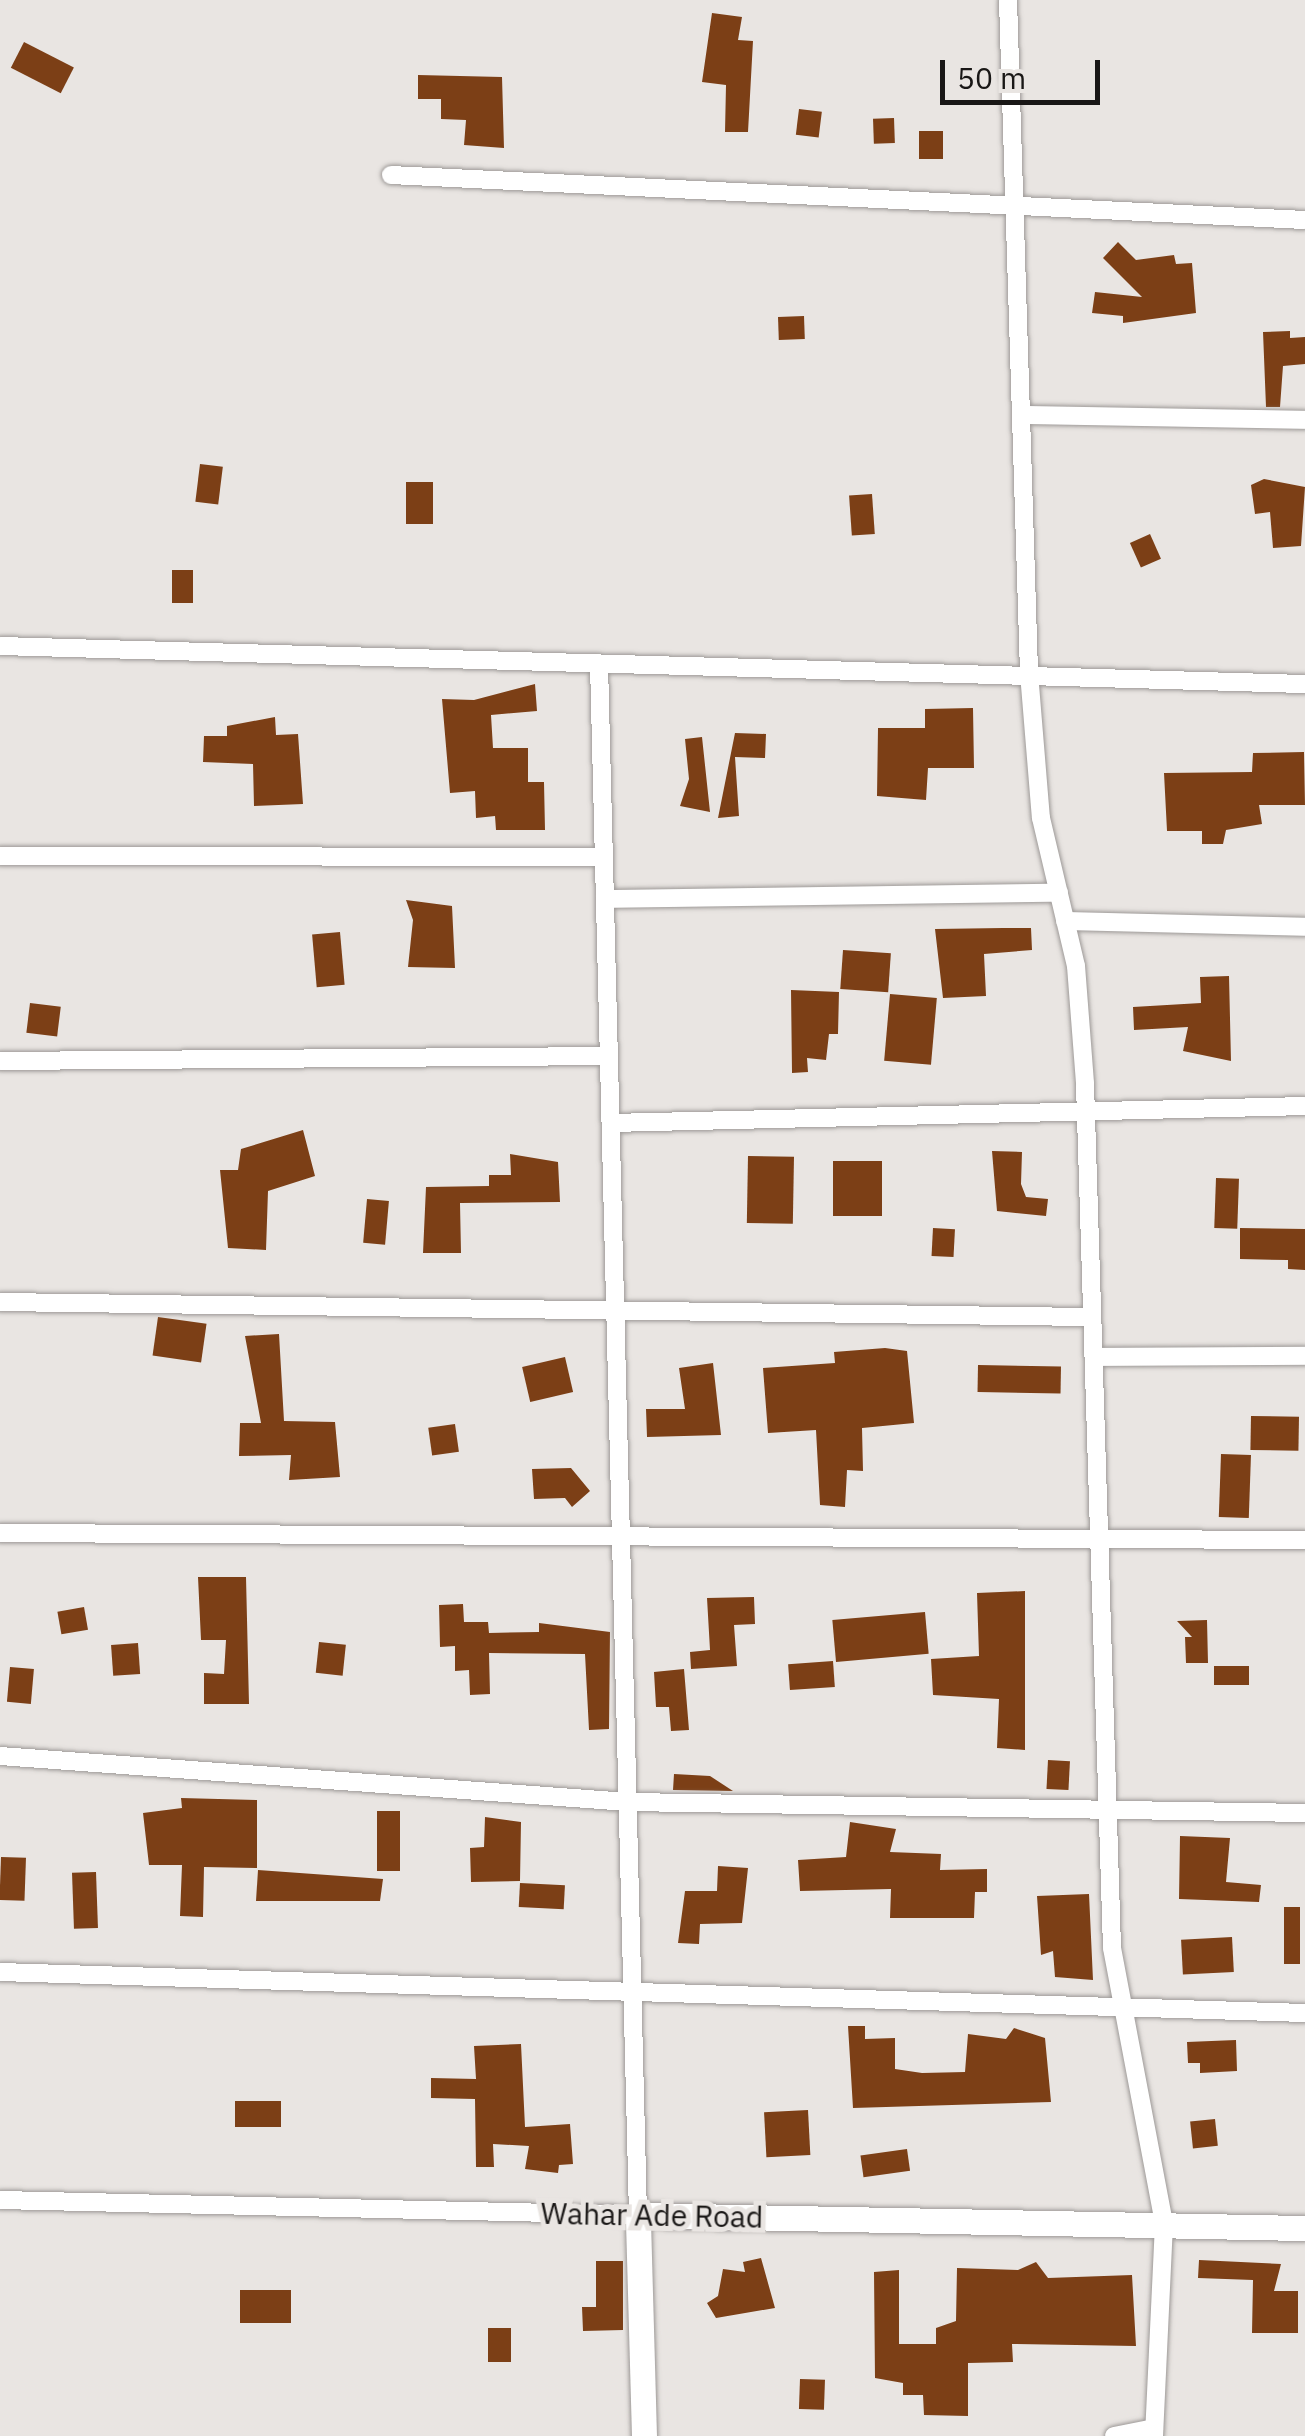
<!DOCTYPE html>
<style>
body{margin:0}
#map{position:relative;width:1305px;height:2436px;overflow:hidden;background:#e9e5e2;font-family:"IBM Plex Sans",sans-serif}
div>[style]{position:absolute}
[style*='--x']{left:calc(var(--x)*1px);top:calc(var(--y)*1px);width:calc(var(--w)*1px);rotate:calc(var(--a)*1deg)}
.building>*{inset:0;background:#7c3f16;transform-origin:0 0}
.roads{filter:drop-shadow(0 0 2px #9d9997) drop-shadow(0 0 2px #9d9997)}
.street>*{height:18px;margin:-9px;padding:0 9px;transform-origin:9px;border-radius:9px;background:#fff}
.secondary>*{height:25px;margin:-12.5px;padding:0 12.5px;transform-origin:12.5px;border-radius:12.5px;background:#fff}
span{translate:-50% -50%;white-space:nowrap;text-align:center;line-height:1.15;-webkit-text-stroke:10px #e9e5e2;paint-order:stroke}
.street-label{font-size:30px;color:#191716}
.scale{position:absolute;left:940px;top:60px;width:160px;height:45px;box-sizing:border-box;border:5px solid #191716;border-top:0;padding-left:12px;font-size:30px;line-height:35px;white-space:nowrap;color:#191716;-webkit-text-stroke:8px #e9e5e2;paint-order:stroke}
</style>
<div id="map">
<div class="building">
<i style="clip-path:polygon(712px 13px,742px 17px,738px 40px,753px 41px,748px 132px,725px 132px,726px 85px,702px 82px)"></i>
<i style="left:24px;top:42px;width:56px;height:29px;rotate:27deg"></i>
<i style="clip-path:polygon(418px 75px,502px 77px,504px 148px,464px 145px,466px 120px,441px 119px,441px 99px,418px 99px)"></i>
<i style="left:799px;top:109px;width:23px;height:26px;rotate:7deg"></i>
<i style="left:894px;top:118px;width:25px;height:21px;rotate:88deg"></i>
<i style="left:919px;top:131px;width:24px;height:28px"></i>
<i style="clip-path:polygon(1118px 242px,1136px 260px,1174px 255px,1176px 264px,1192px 263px,1196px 313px,1123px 323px,1123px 316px,1092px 313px,1095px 292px,1142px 297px,1103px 258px)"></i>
<i style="left:804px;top:316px;width:23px;height:26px;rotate:88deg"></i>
<i style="clip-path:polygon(1290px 331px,1290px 338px,1305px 337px,1305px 364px,1283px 366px,1280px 407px,1266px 407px,1263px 332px)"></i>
<i style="left:200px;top:464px;width:23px;height:38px;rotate:7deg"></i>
<i style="clip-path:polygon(1264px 479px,1305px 487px,1301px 546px,1273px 548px,1270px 512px,1255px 514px,1251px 485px)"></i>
<i style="left:406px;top:482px;width:27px;height:42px"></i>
<i style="left:872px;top:494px;width:40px;height:23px;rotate:86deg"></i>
<i style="left:1150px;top:534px;width:27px;height:22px;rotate:66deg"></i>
<i style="left:172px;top:570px;width:21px;height:33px"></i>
<i style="clip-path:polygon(535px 684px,537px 711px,491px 715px,493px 748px,528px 748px,528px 782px,544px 782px,545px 830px,496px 830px,495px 816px,476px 818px,475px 791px,450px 793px,442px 699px,474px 700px)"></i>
<i style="clip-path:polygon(973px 708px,974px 768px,928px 768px,926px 800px,877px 796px,878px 728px,925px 728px,925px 709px)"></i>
<i style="clip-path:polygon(275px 717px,276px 735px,298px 734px,303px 804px,254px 806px,253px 764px,203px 762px,204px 736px,227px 736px,227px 726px)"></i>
<i style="clip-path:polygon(735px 733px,766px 734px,765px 758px,735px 757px,739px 816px,718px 818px)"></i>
<i style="clip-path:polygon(702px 737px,710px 812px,680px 806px,689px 779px,685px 739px)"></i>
<i style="clip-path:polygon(1304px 752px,1305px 805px,1259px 805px,1262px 824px,1226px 830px,1223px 844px,1202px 844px,1202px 831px,1167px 831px,1164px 773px,1252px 772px,1253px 753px)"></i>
<i style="clip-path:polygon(406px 900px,452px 906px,455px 968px,408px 967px,413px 920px)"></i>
<i style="clip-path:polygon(1003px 928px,1031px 928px,1032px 950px,984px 954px,986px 996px,943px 998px,935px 929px)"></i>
<i style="left:340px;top:932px;width:53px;height:28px;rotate:85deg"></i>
<i style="left:843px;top:950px;width:48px;height:39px;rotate:4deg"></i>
<i style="clip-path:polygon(1229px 976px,1231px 1061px,1183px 1051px,1188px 1027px,1134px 1030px,1133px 1007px,1201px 1003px,1200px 977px)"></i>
<i style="clip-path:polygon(791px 990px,839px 992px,838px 1034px,829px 1034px,826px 1060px,807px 1058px,808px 1072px,792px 1073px)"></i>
<i style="left:890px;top:994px;width:47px;height:67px;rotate:5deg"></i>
<i style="left:30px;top:1003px;width:31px;height:30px;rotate:7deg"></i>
<i style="clip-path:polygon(303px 1130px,315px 1176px,268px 1191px,266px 1250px,228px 1248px,220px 1170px,238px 1170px,241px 1149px)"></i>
<i style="clip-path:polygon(992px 1151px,1022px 1152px,1021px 1184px,1026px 1197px,1048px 1199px,1046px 1216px,997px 1211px)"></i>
<i style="clip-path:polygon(510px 1154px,558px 1162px,560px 1202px,460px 1203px,461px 1253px,423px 1253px,426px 1187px,489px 1186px,489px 1175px,511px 1175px)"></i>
<i style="left:748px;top:1156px;width:46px;height:67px;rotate:1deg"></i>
<i style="left:882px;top:1161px;width:55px;height:49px;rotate:90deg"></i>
<i style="left:1216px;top:1178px;width:23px;height:50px;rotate:2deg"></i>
<i style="left:367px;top:1199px;width:22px;height:44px;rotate:5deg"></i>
<i style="left:933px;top:1228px;width:22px;height:28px;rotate:3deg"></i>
<i style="clip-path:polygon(1240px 1228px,1305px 1229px,1305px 1270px,1288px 1269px,1288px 1260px,1240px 1259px)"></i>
<i style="left:158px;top:1317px;width:49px;height:39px;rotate:8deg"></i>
<i style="clip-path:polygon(279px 1334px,284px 1421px,335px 1422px,340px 1477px,289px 1480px,291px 1455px,239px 1456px,240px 1423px,261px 1423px,245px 1336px)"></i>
<i style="clip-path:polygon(885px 1348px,907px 1351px,914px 1423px,862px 1428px,863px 1471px,847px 1470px,845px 1507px,820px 1505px,816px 1430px,768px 1433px,763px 1368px,835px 1363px,834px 1352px)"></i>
<i style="left:565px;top:1357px;width:36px;height:44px;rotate:77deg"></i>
<i style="clip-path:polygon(713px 1363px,721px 1435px,647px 1437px,646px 1409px,685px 1409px,679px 1368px)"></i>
<i style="left:978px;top:1365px;width:83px;height:27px;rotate:1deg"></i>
<i style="left:1251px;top:1416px;width:48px;height:34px;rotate:1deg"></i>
<i style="left:455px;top:1424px;width:28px;height:27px;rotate:82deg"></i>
<i style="left:1221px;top:1454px;width:30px;height:63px;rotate:2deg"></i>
<i style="clip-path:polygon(571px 1468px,590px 1491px,572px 1507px,565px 1498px,534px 1499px,532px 1469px)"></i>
<i style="clip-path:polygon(198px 1577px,246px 1577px,249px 1704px,204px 1704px,204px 1673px,224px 1674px,226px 1640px,201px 1640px)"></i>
<i style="clip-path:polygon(1025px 1591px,1025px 1750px,997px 1748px,999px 1699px,933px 1695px,931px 1659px,979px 1656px,977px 1593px)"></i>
<i style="clip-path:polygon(754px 1597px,755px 1624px,734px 1625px,737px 1666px,691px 1669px,690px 1652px,710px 1650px,707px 1598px)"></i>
<i style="clip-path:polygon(463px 1604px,464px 1622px,488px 1622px,489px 1633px,539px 1632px,539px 1623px,610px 1632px,609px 1729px,589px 1730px,585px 1654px,489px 1653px,490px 1694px,470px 1695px,469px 1670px,455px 1671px,455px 1646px,440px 1647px,439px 1605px)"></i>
<i style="left:84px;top:1607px;width:23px;height:27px;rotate:80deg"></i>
<i style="left:925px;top:1612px;width:42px;height:93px;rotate:85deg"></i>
<i style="clip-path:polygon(1207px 1620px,1208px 1663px,1186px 1663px,1185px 1637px,1192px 1637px,1177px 1621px)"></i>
<i style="left:319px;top:1642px;width:27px;height:31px;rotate:6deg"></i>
<i style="left:138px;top:1643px;width:31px;height:27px;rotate:86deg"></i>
<i style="left:833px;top:1661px;width:26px;height:45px;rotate:86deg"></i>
<i style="left:1214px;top:1666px;width:35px;height:19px"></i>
<i style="left:10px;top:1667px;width:24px;height:35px;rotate:5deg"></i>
<i style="clip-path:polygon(684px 1669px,689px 1730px,671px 1731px,669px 1707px,656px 1707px,654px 1672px)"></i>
<i style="left:1048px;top:1760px;width:22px;height:29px;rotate:3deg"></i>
<i style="clip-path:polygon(674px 1774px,710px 1776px,733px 1791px,673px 1790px)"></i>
<i style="clip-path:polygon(181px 1798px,257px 1800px,257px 1868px,204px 1867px,203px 1917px,180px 1916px,182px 1865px,149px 1865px,143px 1813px,182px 1808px)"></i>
<i style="left:377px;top:1811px;width:23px;height:60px"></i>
<i style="clip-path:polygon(485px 1817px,521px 1822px,520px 1881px,471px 1882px,470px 1848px,484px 1847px)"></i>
<i style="clip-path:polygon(850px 1822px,896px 1829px,890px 1852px,941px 1854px,940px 1870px,987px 1869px,987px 1892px,975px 1892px,974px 1918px,890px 1918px,891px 1889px,800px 1891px,798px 1860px,846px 1857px)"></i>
<i style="clip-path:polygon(1180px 1836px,1230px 1838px,1226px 1882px,1261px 1885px,1259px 1902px,1179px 1899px)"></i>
<i style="left:1px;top:1857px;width:25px;height:43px;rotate:2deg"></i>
<i style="clip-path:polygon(718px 1866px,748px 1868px,742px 1923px,700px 1924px,699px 1944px,678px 1943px,685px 1891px,717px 1891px)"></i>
<i style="clip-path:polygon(258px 1870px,383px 1879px,380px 1901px,256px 1901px)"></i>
<i style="left:96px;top:1872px;width:56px;height:24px;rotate:88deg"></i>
<i style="left:520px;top:1883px;width:45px;height:24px;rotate:3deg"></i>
<i style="clip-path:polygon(1089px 1894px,1093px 1980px,1055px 1977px,1053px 1951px,1041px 1955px,1037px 1896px)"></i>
<i style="left:1284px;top:1907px;width:16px;height:57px"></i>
<i style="left:1232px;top:1937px;width:35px;height:51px;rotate:87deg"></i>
<i style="clip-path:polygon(848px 2026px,865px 2026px,865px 2039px,895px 2038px,895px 2069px,922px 2073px,965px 2072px,968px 2034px,1006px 2039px,1014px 2028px,1045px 2038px,1051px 2102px,853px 2108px)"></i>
<i style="clip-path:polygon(1236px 2040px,1237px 2071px,1200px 2073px,1200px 2063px,1188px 2063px,1187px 2042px)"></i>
<i style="clip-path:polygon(521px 2044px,525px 2127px,570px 2124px,573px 2164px,559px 2165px,558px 2173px,525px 2169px,529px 2146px,493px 2144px,494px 2167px,476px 2167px,475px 2099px,431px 2098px,431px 2078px,476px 2079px,474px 2046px)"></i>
<i style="left:235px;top:2101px;width:46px;height:26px"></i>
<i style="left:808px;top:2110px;width:45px;height:44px;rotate:87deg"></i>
<i style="left:1215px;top:2119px;width:27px;height:25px;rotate:84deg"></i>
<i style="left:907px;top:2149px;width:22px;height:47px;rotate:82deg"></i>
<i style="clip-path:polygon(761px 2258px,775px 2308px,716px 2318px,707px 2303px,718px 2296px,723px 2269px,745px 2272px,743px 2262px)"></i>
<i style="clip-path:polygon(1199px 2260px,1281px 2264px,1274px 2291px,1298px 2291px,1298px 2333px,1252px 2333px,1253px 2280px,1198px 2278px)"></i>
<i style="clip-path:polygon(596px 2261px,623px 2261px,623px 2330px,583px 2331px,582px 2307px,596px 2307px)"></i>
<i style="clip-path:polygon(1036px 2262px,1048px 2278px,1132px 2275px,1136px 2346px,1012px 2344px,1013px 2362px,968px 2363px,968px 2416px,924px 2415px,923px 2395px,903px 2395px,903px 2383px,875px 2378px,874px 2272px,899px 2270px,899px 2344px,936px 2344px,936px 2328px,956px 2321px,957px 2268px,1018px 2270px)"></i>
<i style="left:291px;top:2290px;width:33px;height:51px;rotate:90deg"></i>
<i style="left:511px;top:2328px;width:34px;height:23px;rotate:90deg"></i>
<i style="left:800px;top:2379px;width:25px;height:30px;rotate:2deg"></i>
</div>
<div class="roads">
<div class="street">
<i style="--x:1008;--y:0;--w:673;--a:88.21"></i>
<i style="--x:1029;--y:673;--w:145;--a:85.3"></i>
<i style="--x:1041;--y:818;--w:152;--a:76.7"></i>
<i style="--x:1076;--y:966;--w:118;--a:85.6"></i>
<i style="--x:1085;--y:1084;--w:864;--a:88.21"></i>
<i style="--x:1112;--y:1948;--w:281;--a:79.3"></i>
<i style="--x:1164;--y:2224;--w:212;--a:92.7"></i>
<i style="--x:391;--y:175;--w:915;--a:2.82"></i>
<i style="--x:1022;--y:415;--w:283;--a:1"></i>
<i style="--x:0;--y:646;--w:1306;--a:1.67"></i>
<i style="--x:0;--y:856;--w:604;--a:0.09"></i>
<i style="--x:605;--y:899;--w:454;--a:-0.8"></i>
<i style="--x:1065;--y:921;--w:240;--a:1.4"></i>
<i style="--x:0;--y:1061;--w:609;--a:-0.47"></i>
<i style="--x:611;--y:1123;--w:694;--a:-1.4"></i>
<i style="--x:0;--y:1302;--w:1092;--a:0.79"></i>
<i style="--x:1094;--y:1357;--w:211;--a:-0.3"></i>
<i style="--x:0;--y:1533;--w:1305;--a:0.31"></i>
<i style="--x:0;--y:1756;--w:630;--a:4.19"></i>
<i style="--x:628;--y:1802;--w:677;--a:0.93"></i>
<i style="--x:0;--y:1972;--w:1306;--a:1.8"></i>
<i style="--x:0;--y:2200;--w:638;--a:1.35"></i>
<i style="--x:638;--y:2215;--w:1549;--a:-91.44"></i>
<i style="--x:1114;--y:2436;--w:41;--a:-11.3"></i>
</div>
<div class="secondary">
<i style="--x:644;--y:2436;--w:221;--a:-91.6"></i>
<i style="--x:638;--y:2215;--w:667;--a:1.12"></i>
</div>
</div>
<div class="street-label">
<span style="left:652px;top:2215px;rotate:1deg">Wahar Ade Road</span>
</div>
<div class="scale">50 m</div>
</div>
